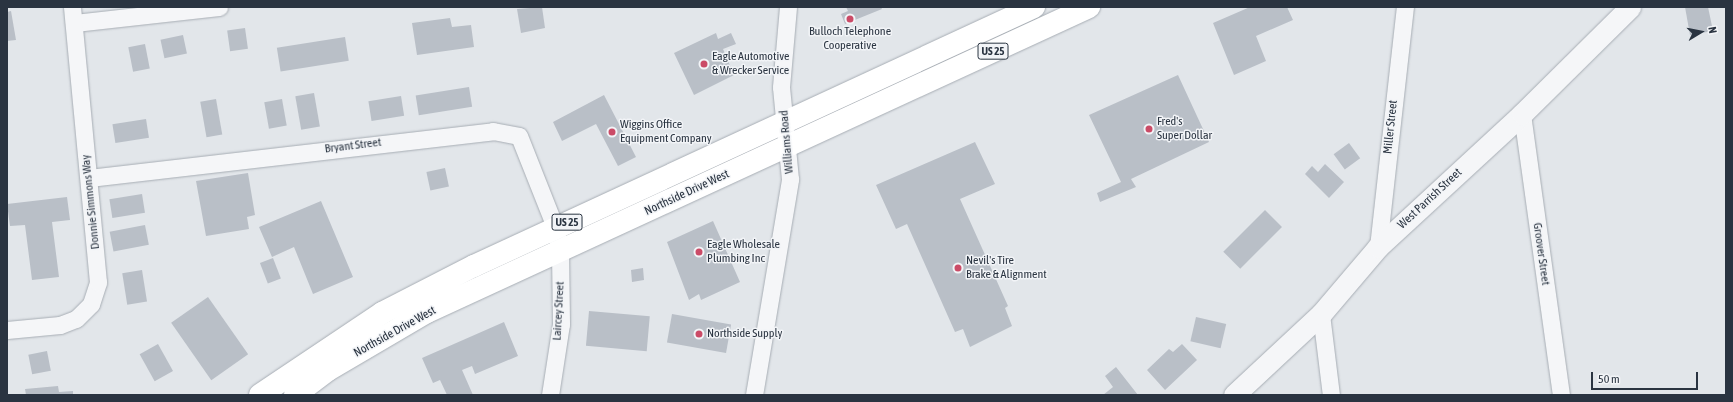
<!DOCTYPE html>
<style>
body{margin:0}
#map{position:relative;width:1733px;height:402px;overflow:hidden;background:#e2e6ea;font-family:"Asap Condensed",sans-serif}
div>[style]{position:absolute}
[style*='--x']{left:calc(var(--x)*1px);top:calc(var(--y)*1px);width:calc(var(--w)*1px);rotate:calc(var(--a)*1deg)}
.building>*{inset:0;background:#b9bfc7;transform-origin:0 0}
.roads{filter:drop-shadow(0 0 1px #a7adb4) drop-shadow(0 0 1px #a7adb4)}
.minor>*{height:17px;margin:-8.5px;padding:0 8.5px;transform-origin:8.5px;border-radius:8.5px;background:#f5f6f8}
.tertiary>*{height:21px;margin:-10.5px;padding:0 10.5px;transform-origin:10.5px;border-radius:10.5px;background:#f5f6f8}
.primary>*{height:22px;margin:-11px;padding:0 11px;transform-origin:11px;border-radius:11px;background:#fff}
.dots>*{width:11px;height:11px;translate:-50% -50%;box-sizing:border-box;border:2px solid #f2f4f7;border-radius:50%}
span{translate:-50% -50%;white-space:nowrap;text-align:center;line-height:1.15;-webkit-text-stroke:3px #f2f4f7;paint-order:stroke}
.shield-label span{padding:1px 3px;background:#f2f4f7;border:1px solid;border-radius:3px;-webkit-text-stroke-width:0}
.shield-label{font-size:11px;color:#2a3441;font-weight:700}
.poi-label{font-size:12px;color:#2a3441}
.left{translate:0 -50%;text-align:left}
.street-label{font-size:12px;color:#2a3441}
.frame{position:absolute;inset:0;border:8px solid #2a3441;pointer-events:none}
.north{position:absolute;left:1681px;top:12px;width:40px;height:40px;-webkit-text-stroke:3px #f2f4f7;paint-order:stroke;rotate:80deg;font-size:11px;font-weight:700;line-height:16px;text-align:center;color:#2a3441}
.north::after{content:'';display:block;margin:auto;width:14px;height:18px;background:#2a3441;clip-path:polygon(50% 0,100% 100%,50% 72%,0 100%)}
.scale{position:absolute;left:1591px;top:372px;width:107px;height:18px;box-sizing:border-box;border:2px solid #2a3441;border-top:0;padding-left:5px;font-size:12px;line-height:14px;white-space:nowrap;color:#2a3441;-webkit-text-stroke:3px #f2f4f7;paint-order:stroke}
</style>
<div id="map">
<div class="building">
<i style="clip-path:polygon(542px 7px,545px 28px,521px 33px,517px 9px)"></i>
<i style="clip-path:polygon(846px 7px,881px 7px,882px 9px,845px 24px,841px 14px,848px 11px)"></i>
<i style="clip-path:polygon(1250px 7px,1287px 7px,1293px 20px,1256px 36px,1266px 61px,1234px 75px,1213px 23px)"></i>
<i style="clip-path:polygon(1685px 7px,1708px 7px,1713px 31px,1690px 35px)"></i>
<i style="clip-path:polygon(11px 11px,16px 40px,7px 41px,7px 12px)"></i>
<i style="clip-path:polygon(450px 18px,452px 27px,471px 25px,474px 47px,417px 55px,412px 23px)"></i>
<i style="left:245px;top:28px;width:21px;height:18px;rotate:82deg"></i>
<i style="clip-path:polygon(716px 33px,718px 39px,731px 33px,736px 44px,723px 49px,734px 75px,694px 95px,674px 53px)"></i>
<i style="left:183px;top:35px;width:19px;height:23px;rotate:78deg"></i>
<i style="left:345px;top:37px;width:24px;height:69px;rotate:81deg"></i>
<i style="left:145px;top:44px;width:25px;height:17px;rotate:79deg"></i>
<i style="clip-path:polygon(1178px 75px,1209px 142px,1131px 179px,1136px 187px,1100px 202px,1097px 193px,1121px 182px,1089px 115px)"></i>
<i style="left:469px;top:87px;width:20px;height:54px;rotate:81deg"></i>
<i style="left:314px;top:93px;width:34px;height:19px;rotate:80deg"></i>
<i style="clip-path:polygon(604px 95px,636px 157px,618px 166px,596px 124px,562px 141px,553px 122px)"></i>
<i style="left:401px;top:96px;width:20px;height:33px;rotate:81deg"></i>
<i style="left:216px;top:99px;width:36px;height:16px;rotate:80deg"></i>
<i style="left:282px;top:99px;width:27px;height:18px;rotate:80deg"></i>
<i style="left:146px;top:119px;width:19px;height:34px;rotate:81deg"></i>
<i style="clip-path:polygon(975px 142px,995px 184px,960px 199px,1008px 306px,1005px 308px,1012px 326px,970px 347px,963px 329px,955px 332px,907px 224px,896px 229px,876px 185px)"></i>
<i style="left:1349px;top:143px;width:19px;height:19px;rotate:54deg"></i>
<i style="clip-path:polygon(1325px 164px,1344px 182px,1329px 198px,1305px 174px,1312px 166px,1318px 172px)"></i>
<i style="left:445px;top:168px;width:19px;height:19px;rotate:78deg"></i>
<i style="clip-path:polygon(248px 173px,255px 215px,247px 217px,249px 229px,206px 236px,196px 181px)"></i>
<i style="left:142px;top:194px;width:19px;height:33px;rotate:81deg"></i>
<i style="clip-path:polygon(67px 197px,70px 220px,52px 222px,59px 277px,32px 280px,25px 225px,10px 226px,7px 204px)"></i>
<i style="clip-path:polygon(321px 201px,353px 277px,313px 294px,294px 247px,272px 257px,259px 227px)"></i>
<i style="left:1265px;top:210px;width:24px;height:59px;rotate:45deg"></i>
<i style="clip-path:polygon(713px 221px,740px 282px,701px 300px,699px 294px,689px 300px,667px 242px)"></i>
<i style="left:145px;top:225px;width:20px;height:36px;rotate:79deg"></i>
<i style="left:273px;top:258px;width:22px;height:14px;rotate:69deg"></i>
<i style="clip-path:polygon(643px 268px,644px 280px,632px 282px,631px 270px)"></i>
<i style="left:142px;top:270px;width:32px;height:20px;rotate:81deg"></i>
<i style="left:208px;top:297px;width:70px;height:45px;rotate:55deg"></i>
<i style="left:589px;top:311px;width:61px;height:35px;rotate:5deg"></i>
<i style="left:672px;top:314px;width:60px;height:29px;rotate:10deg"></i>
<i style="left:1196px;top:317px;width:31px;height:25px;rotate:13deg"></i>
<i style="clip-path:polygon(504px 322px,518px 356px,475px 374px,472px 366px,462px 370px,473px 395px,447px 395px,440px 380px,433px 383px,422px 358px)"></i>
<i style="left:158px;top:344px;width:31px;height:21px;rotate:61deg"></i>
<i style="clip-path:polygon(1182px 344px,1197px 360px,1165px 390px,1147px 370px,1169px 349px,1173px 352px)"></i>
<i style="left:47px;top:351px;width:20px;height:19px;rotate:79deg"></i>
<i style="clip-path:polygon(1116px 367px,1138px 395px,1103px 395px,1113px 387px,1105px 376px)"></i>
<i style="clip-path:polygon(58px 386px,59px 392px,73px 391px,73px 395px,26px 395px,25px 389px)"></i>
</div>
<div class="roads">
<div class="minor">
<i style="--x:74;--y:23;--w:146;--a:-6.3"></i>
<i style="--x:1522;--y:114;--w:284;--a:82.1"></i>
<i style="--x:89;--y:178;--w:407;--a:-6.6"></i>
<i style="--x:493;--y:131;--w:26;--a:11"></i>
<i style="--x:519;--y:136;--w:98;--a:68.4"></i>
<i style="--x:555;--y:227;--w:25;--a:78"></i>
<i style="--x:560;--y:251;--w:73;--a:89.2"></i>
<i style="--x:561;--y:324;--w:72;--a:98.8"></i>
<i style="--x:1378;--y:247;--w:242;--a:-83.6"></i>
<i style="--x:1321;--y:314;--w:82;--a:83"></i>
<i style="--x:7;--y:330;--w:53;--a:-5.4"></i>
<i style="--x:60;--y:325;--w:17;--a:-21"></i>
<i style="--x:76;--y:319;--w:21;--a:-45"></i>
<i style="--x:91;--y:304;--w:23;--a:-72"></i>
<i style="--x:98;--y:282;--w:276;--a:-95.4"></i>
<i style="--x:754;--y:395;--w:219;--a:-80.5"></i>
<i style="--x:790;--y:179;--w:92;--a:-95.6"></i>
<i style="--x:781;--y:87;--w:80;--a:-85"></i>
</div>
<div class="tertiary">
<i style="--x:1234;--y:395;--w:119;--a:-43"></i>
<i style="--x:1321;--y:314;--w:88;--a:-49.6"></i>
<i style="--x:1378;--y:247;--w:196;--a:-42.7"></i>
<i style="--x:1522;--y:114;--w:152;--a:-44.7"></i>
</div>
<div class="primary">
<i style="--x:260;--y:395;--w:147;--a:-33.9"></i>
<i style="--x:382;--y:313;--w:103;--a:-27.1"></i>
<i style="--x:474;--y:266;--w:617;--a:-24.82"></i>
<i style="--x:295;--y:395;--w:41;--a:-37.1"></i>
<i style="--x:328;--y:370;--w:115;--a:-30.4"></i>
<i style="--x:427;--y:312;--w:729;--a:-24.74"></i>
</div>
</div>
<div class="dots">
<i style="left:850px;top:19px;background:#cb4b67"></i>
<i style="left:704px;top:64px;background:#cb4b67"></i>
<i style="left:1149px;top:129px;background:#cb4b67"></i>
<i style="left:612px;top:132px;background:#cb4b67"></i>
<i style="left:699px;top:252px;background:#cb4b67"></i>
<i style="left:958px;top:268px;background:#cb4b67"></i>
<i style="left:699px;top:334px;background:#cb4b67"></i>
</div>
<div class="shield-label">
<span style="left:993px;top:51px">US 25</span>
<span style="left:567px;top:222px">US 25</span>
</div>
<div class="poi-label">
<span style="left:850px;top:39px">Bulloch Telephone<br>Cooperative</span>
<span class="left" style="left:712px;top:64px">Eagle Automotive<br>&amp; Wrecker Service</span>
<span class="left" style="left:1157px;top:129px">Fred's<br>Super Dollar</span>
<span class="left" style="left:620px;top:132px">Wiggins Office<br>Equipment Company</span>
<span class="left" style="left:707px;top:252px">Eagle Wholesale<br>Plumbing Inc</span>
<span class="left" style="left:966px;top:268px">Nevil's Tire<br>Brake &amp; Alignment</span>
<span class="left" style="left:707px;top:334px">Northside Supply</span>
</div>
<div class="street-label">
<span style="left:1391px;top:127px;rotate:-84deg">Miller Street</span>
<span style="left:787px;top:142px;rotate:-95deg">Williams Road</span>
<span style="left:353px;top:146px;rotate:-7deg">Bryant Street</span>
<span style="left:687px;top:193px;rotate:-25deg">Northside Drive West</span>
<span style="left:1430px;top:199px;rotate:-43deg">West Parrish Street</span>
<span style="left:91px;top:202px;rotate:-96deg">Donnie Simmons Way</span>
<span style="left:1541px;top:254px;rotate:82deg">Groover Street</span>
<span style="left:559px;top:311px;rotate:-87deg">Laircey Street</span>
<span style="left:395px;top:332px;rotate:-29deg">Northside Drive West</span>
</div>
<div class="frame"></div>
<div class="north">N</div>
<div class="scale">50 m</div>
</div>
